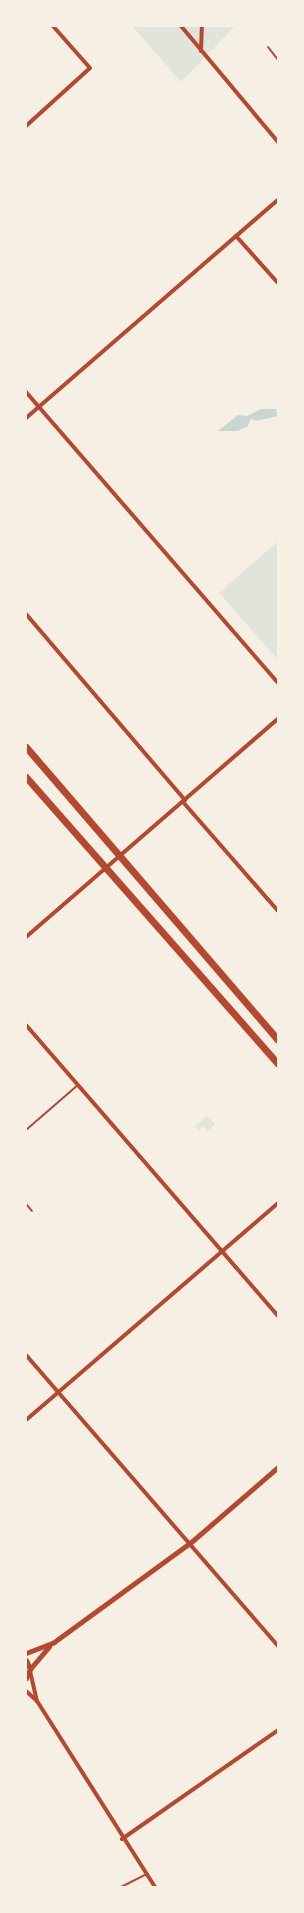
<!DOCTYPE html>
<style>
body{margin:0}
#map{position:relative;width:304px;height:1913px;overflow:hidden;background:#f6efe4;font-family:"Zilla Slab",serif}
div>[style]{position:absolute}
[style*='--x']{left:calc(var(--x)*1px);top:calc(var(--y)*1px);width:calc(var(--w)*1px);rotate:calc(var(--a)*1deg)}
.green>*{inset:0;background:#e2e4dc}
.water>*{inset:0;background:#c9d6d2}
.service>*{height:2px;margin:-1px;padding:0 1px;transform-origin:1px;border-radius:1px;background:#b5482f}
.minor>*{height:4px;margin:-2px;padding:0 2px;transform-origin:2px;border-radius:2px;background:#b5482f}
.tertiary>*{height:5px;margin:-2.5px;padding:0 2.5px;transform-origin:2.5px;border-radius:2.5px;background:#b5482f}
.trunk>*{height:7px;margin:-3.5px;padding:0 3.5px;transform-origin:3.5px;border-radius:3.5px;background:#b5482f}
span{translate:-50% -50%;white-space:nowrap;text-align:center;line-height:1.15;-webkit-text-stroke:3px #f6efe4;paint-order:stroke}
.frame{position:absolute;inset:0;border:27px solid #f6efe4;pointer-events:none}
</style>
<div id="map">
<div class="green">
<i style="clip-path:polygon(132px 26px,235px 26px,181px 82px)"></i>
<i style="clip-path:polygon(278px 541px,278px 660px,219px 593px)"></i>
<i style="clip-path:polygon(207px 1116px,215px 1124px,208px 1131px,204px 1126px,199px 1130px,195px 1126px)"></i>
</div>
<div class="water">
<i style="clip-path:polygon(261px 409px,276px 409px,278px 416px,256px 421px,251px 419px,247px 427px,237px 431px,218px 431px,238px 415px,247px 416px)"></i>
</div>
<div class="service">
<i style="--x:268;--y:47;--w:16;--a:52"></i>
<i style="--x:26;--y:1130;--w:69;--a:-40.9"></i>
<i style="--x:26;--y:1204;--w:9;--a:49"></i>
<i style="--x:121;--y:1887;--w:28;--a:-27"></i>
</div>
<div class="minor">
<i style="--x:181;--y:26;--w:151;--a:50.1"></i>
<i style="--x:201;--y:51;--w:25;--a:-88"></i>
<i style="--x:26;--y:126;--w:86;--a:-42.2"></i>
<i style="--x:90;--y:68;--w:56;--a:-131.4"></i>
<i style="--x:236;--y:236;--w:63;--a:48.2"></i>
<i style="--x:26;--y:392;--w:385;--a:49.1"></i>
<i style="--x:26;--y:418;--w:333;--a:-40.9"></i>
<i style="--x:26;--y:614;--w:245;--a:49.5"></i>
<i style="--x:183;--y:802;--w:145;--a:48.9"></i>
<i style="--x:26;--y:937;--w:333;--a:-40.9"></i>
<i style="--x:26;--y:1025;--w:385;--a:49.1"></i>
<i style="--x:26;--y:1355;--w:385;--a:49.1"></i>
<i style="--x:26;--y:1420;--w:333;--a:-40.7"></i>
<i style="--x:30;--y:1671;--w:31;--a:77"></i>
<i style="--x:37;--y:1701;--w:220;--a:57.6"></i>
<i style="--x:26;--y:1691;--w:13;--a:42"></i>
<i style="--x:122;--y:1839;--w:190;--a:-34.9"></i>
</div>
<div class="tertiary">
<i style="--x:26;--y:1653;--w:30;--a:-21"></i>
<i style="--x:54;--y:1642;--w:168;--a:-36.1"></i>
<i style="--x:190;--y:1543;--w:116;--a:-40.8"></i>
<i style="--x:26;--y:1660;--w:10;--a:66"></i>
<i style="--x:30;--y:1669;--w:10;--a:114"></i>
<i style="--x:30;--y:1669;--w:30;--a:-50"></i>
</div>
<div class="trunk">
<i style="--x:26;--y:747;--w:386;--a:49.3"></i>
<i style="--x:26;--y:777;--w:382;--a:48.7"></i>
</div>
<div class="frame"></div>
</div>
